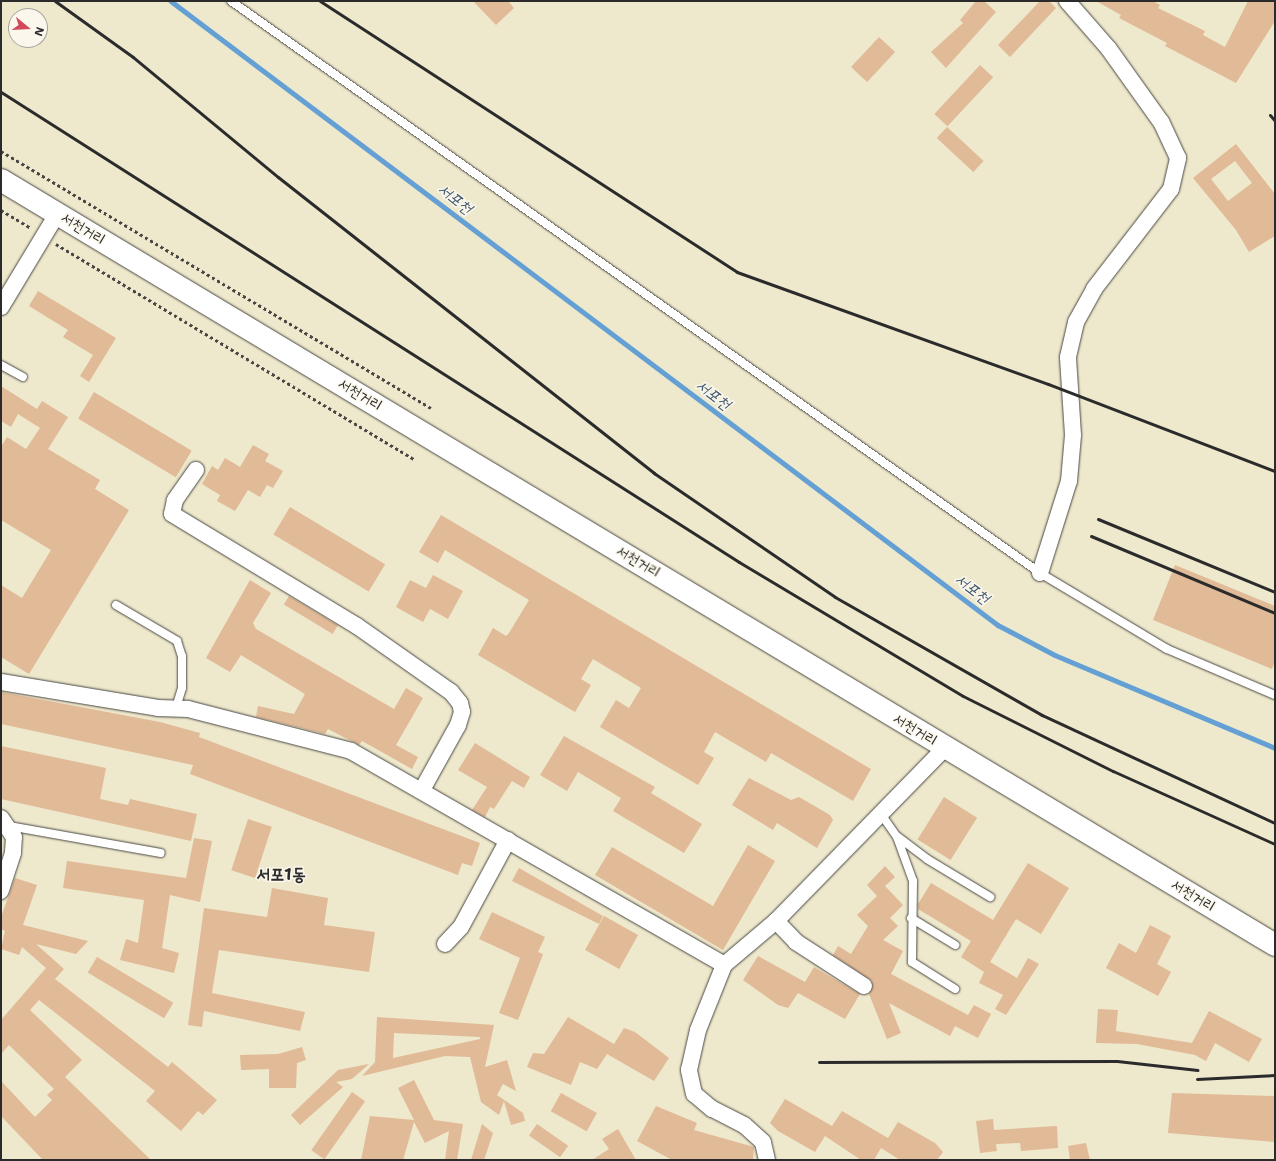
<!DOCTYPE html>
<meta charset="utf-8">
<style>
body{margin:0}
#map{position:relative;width:1276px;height:1161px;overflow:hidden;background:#eee8cc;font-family:"Shantell Sans","Poor Story",sans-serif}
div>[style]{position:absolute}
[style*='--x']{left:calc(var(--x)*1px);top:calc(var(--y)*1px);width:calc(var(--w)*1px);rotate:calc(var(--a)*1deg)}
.stream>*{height:4.5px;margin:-2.25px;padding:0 2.25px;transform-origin:2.25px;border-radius:2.25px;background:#64a0d4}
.building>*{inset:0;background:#e1ba97;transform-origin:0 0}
.path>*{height:2.5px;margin-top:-1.25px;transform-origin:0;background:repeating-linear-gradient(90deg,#484743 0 3px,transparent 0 6px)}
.roads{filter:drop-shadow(0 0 1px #484743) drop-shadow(0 0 1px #484743)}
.lane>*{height:8px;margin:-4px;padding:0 4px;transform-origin:4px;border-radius:4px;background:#fff}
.street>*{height:16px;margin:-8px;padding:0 8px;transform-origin:8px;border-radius:8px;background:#fff}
.primary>*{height:22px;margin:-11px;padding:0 11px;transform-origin:11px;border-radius:11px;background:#fff}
.rail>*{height:3px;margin:-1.5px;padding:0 1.5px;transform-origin:1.5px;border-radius:1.5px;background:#2b2b2b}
span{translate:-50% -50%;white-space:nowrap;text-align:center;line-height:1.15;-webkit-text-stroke:3px #fbf7ec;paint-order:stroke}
.street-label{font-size:15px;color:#2b2b2b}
.water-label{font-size:16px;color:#425a6f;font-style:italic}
.quarter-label{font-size:17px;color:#2b2b2b;font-weight:700}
.frame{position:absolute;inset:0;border:2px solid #2b2b2b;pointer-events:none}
.north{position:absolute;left:8px;top:8px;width:40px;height:40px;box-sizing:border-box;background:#fbf7ec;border:1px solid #a8a59f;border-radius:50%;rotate:108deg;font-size:11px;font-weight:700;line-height:16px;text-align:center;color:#2b2b2b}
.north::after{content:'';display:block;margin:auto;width:14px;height:18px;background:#d1495b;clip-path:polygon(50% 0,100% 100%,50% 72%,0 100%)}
</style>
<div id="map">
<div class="stream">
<i style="--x:171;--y:1;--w:1036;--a:37.04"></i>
<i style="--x:998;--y:625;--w:64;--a:27.8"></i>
<i style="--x:1055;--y:655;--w:239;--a:22.9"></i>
</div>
<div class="building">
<i style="clip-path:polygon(473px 1px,508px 1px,514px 8px,496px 25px)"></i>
<i style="clip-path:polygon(976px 1px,984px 1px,996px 12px,946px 68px,931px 52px,963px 23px,960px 20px)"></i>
<i style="clip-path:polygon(1040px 1px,1049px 1px,1056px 8px,1010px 57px,998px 45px)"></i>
<i style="clip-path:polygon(1096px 1px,1153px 1px,1160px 5px,1158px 8px,1205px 31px,1203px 35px,1225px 47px,1248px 1px,1275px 1px,1275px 21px,1236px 83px,1165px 46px,1167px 43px,1119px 18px,1121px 15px)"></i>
<i style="left:879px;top:37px;width:22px;height:41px;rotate:43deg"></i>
<i style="left:980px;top:65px;width:18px;height:67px;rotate:43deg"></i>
<i style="left:947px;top:127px;width:50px;height:15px;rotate:43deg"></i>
<i style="clip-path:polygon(evenodd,1236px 144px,1275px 194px,1275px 236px,1249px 252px,1236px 230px,1193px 178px,1236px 144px,1235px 161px,1252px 183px,1228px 201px,1211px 179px,1235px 161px)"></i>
<i style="clip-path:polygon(38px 291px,116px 338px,89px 382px,80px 376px,93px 355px,63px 337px,68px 330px,29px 306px)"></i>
<i style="clip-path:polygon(1px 386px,37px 409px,42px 401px,68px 417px,48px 449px,100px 480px,95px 489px,129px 510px,29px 674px,1px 657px,1px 585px,22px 598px,51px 550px,1px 520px,1px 447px,7px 437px,26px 449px,40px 428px,18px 414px,11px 427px,1px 421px)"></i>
<i style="left:94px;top:392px;width:114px;height:31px;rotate:31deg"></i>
<i style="clip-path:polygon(253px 445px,269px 454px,265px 461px,283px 471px,273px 488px,267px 485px,260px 497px,248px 490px,235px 511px,217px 501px,220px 495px,202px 484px,212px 466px,218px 470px,225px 458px,240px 467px)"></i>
<i style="left:290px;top:507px;width:111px;height:32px;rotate:31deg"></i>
<i style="clip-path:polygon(441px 515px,871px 769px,853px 801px,771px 753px,766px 762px,715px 732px,704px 752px,714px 758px,698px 785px,600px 727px,616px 700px,629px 708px,641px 688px,593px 659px,581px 679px,591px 685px,575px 712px,478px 655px,493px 628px,506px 636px,509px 633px,529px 600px,445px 550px,438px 563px,419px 552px)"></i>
<i style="clip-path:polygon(1175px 565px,1275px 606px,1275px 661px,1272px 669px,1153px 620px)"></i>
<i style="clip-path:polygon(433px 575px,463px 591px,448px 619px,430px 609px,423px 622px,396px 607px,410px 580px,426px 588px)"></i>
<i style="clip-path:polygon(250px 580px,271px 593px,253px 623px,256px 629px,394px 709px,406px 688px,423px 698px,396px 745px,418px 757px,412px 769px,362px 741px,359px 745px,328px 729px,325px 734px,256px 717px,258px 706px,294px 714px,305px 694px,241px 655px,230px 672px,206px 658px)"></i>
<i style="left:289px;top:596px;width:57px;height:10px;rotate:31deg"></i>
<i style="clip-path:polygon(1px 692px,160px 722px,200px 733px,199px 737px,480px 843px,472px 866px,462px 863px,458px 875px,190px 774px,193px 765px,1px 724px)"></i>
<i style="clip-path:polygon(564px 736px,655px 787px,651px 793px,702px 824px,684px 853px,613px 811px,621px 798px,578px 772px,567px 791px,540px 775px)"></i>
<i style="clip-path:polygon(475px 743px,530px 777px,524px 788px,512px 781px,494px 809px,490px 807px,485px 817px,472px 810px,487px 787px,458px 770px)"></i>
<i style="clip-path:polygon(1px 746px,106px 768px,100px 799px,128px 805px,130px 799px,197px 814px,191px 841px,1px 799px)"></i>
<i style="clip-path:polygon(749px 778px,791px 800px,799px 797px,830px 815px,833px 820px,817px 848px,777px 823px,773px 830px,732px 805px)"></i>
<i style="left:944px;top:797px;width:39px;height:50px;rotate:32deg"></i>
<i style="left:248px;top:819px;width:25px;height:54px;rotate:18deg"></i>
<i style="clip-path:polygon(194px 838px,212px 841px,200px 902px,170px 895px,162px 948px,179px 953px,174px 973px,120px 960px,126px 939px,138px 943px,144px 900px,63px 888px,67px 861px,186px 878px)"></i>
<i style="clip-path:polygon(748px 845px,775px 861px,723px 950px,595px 875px,612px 847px,713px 906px)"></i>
<i style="clip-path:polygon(1028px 863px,1069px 888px,1041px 934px,1016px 919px,990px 962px,1017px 978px,1028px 958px,1039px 964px,1006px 1015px,995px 1009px,1003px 995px,979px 983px,984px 972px,961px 957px,971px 941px,918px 909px,918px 904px,931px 883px,993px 920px)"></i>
<i style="clip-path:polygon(885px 866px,895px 877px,885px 886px,903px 905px,890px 918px,898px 926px,883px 940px,903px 951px,891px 974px,968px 1015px,974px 1005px,991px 1014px,978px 1038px,955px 1026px,950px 1036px,889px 1003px,901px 1033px,887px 1039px,869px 994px,872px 981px,833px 955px,838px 946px,851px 954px,868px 926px,857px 915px,877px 896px,867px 885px)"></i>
<i style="clip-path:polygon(519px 868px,603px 916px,599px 924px,512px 881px)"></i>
<i style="clip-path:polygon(15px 878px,37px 885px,23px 925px,88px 941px,76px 954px,36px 944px,64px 969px,55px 979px,168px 1067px,172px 1062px,217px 1100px,203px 1115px,198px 1111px,181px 1131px,146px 1101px,155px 1091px,39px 1000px,30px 1010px,82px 1060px,65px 1077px,151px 1160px,43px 1160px,1px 1116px,1px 1081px,35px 1117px,52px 1100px,47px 1095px,54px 1089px,9px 1045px,1px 1054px,1px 1020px,46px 968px,22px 947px,19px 955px,1px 949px,5px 931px,1px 929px,1px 917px)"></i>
<i style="clip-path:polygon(272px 888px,328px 898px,324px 925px,375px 932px,369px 972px,219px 950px,212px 993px,305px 1012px,300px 1031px,204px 1011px,202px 1027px,188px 1025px,204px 908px,267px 917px)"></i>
<i style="clip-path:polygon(492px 912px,545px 937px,538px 952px,543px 954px,518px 1020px,499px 1013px,520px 958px,479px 939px)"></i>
<i style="left:604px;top:916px;width:39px;height:39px;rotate:29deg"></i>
<i style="clip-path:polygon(1150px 925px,1171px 936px,1157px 964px,1171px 972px,1158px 996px,1106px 968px,1119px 943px,1136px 953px)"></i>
<i style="clip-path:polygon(758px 956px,805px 982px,814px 967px,860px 994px,845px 1019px,798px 993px,788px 1008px,778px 1005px,743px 980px)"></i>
<i style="left:97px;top:957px;width:89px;height:18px;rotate:31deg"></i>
<i style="clip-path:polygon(1098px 1009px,1118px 1010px,1116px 1031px,1192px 1043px,1209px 1011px,1262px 1039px,1249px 1062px,1215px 1043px,1206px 1061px,1195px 1055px,1137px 1044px,1096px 1043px)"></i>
<i style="clip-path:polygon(evenodd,377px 1017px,494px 1025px,485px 1067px,507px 1060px,516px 1091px,503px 1084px,497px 1095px,523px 1113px,525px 1121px,511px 1125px,504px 1101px,499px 1115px,481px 1102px,470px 1057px,445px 1056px,362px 1076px,375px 1062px,377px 1017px,394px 1033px,480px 1037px,480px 1039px,393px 1058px,394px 1033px)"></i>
<i style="clip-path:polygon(568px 1017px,614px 1044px,624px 1028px,635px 1032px,669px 1058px,654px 1081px,607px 1054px,597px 1069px,580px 1062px,571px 1085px,527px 1067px,533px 1053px,544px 1054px)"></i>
<i style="clip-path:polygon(302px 1047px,306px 1060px,297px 1063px,296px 1088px,269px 1088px,269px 1069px,241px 1070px,240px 1055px,278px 1054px)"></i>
<i style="clip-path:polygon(369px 1064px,352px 1079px,336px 1082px,343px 1087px,300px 1125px,291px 1115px,338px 1070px)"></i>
<i style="clip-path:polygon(414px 1080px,434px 1120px,463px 1124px,457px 1160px,445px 1160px,449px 1131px,425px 1143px,414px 1122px,403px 1160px,361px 1160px,370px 1116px,414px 1120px,398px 1088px)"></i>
<i style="left:352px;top:1092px;width:16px;height:71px;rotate:35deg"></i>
<i style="left:561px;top:1093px;width:41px;height:21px;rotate:29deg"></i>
<i style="clip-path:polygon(1172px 1093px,1275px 1096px,1275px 1142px,1168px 1133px)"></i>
<i style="clip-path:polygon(785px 1099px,832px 1126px,842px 1111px,888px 1138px,898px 1122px,935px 1143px,943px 1152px,937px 1160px,900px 1160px,881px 1148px,874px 1160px,861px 1160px,825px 1136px,815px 1152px,778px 1131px,770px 1123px)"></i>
<i style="clip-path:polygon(656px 1106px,697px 1123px,694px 1130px,754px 1147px,753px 1160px,672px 1160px,637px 1141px)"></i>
<i style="clip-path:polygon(993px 1119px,994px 1130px,1057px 1126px,1058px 1148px,1021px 1151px,1020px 1143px,996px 1144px,997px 1151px,980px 1153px,976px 1121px)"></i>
<i style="clip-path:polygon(482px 1124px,493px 1133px,484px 1160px,471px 1160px)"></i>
<i style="left:537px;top:1124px;width:38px;height:14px;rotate:35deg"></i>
<i style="clip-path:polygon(618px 1129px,636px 1160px,592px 1160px,609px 1149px,602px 1139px)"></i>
<i style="clip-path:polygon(1086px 1143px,1090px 1160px,1070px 1160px,1068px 1146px)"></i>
</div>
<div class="path">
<i style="--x:1;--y:151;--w:501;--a:30.87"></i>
<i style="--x:1;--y:210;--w:35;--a:31"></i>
<i style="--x:56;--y:244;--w:418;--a:31"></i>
</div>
<div class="roads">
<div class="lane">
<i style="--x:231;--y:1;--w:991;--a:35.26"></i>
<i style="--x:1040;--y:573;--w:148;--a:30.9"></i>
<i style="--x:1167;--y:649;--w:117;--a:23.1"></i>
<i style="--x:1;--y:365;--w:25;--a:29"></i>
<i style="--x:116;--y:605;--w:71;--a:30.5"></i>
<i style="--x:177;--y:641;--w:16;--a:72"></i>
<i style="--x:182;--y:656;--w:32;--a:90"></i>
<i style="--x:182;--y:688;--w:21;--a:107"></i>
<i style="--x:881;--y:814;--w:28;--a:55"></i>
<i style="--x:897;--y:837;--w:47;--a:70"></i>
<i style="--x:913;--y:881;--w:81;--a:90.7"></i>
<i style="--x:912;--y:962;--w:51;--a:32.1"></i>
<i style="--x:9;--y:826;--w:154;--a:10.1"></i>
<i style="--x:898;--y:837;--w:36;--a:37"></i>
<i style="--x:927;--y:859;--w:74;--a:31.1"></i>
<i style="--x:911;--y:918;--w:52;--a:31.5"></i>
</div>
<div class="street">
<i style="--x:1;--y:307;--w:109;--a:-58.9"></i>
<i style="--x:196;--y:470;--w:37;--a:125"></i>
<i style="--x:175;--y:500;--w:14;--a:102"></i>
<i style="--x:172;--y:514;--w:216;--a:31.2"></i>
<i style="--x:357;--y:626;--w:115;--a:35.1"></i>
<i style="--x:451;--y:692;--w:14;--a:51"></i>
<i style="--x:460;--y:703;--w:9;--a:77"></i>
<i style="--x:462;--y:712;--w:14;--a:107"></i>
<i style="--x:458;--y:725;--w:74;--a:119"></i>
<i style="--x:1040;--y:573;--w:96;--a:-72.5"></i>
<i style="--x:1069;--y:481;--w:46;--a:-85"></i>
<i style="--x:1073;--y:435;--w:78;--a:-93.7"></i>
<i style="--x:1068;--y:357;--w:36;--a:-77"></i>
<i style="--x:1076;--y:322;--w:38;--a:-61"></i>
<i style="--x:1094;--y:289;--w:126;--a:-52.4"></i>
<i style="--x:1171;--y:189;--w:32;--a:-77"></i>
<i style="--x:1178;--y:158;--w:40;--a:-115"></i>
<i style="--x:1161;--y:122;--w:90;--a:-125.5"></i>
<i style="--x:1109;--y:49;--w:64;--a:-131.2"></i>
<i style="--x:1;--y:682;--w:159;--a:9.4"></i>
<i style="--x:158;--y:708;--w:30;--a:2"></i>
<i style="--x:188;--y:709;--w:168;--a:14.4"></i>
<i style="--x:351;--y:751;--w:430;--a:29.8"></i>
<i style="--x:1;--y:818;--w:23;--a:56"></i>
<i style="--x:14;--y:837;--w:16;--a:94"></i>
<i style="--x:13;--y:853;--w:40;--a:108"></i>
<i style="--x:776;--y:921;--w:29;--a:46"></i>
<i style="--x:796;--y:942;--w:81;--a:32.9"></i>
<i style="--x:445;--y:944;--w:23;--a:-47"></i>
<i style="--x:461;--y:927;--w:99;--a:-61.6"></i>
<i style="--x:767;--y:1160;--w:18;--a:-103"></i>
<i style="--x:763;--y:1142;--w:25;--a:-138"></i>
<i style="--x:744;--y:1125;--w:36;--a:-153"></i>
<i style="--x:712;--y:1109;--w:23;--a:-140"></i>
<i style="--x:694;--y:1094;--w:25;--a:-102"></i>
<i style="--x:689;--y:1070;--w:41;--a:-77.3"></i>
<i style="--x:698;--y:1030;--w:70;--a:-68.2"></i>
<i style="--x:724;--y:965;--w:68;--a:-40.2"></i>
<i style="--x:776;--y:921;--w:242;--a:-45.7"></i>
</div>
<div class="primary">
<i style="--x:1;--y:180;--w:1486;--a:30.98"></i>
</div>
</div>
<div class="rail">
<i style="--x:55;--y:1;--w:96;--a:35.7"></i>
<i style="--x:133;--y:57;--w:188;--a:39.6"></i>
<i style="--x:278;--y:177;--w:479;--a:38.2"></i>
<i style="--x:654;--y:473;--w:219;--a:34.4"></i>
<i style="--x:835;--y:597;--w:238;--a:29.7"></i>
<i style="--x:1042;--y:715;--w:257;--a:24.9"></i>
<i style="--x:320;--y:1;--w:497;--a:33"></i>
<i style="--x:737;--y:272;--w:331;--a:19.8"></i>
<i style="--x:1048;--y:384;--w:243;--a:21"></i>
<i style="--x:1;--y:92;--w:875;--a:32.49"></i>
<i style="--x:739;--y:562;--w:261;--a:30.9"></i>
<i style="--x:963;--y:696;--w:168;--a:26.6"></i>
<i style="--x:1113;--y:771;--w:178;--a:24.3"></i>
<i style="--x:1270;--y:115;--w:8;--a:50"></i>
<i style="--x:1098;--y:519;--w:191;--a:22.4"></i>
<i style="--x:1091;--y:536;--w:199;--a:22.7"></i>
<i style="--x:819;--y:1062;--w:298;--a:-0.2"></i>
<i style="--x:1117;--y:1061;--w:81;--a:6.4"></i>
<i style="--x:1197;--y:1079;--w:78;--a:-2.9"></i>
</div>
<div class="street-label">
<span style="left:83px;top:229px;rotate:31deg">서천거리</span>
<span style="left:360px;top:395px;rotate:31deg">서천거리</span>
<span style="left:638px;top:562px;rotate:31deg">서천거리</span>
<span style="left:915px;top:730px;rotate:31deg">서천거리</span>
<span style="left:1193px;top:896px;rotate:31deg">서천거리</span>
</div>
<div class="water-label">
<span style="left:455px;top:199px;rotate:38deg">서포천</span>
<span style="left:713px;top:395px;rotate:37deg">서포천</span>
<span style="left:972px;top:589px;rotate:37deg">서포천</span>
</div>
<div class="quarter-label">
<span style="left:281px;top:875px">서포1동</span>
</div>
<div class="frame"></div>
<div class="north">N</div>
</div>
